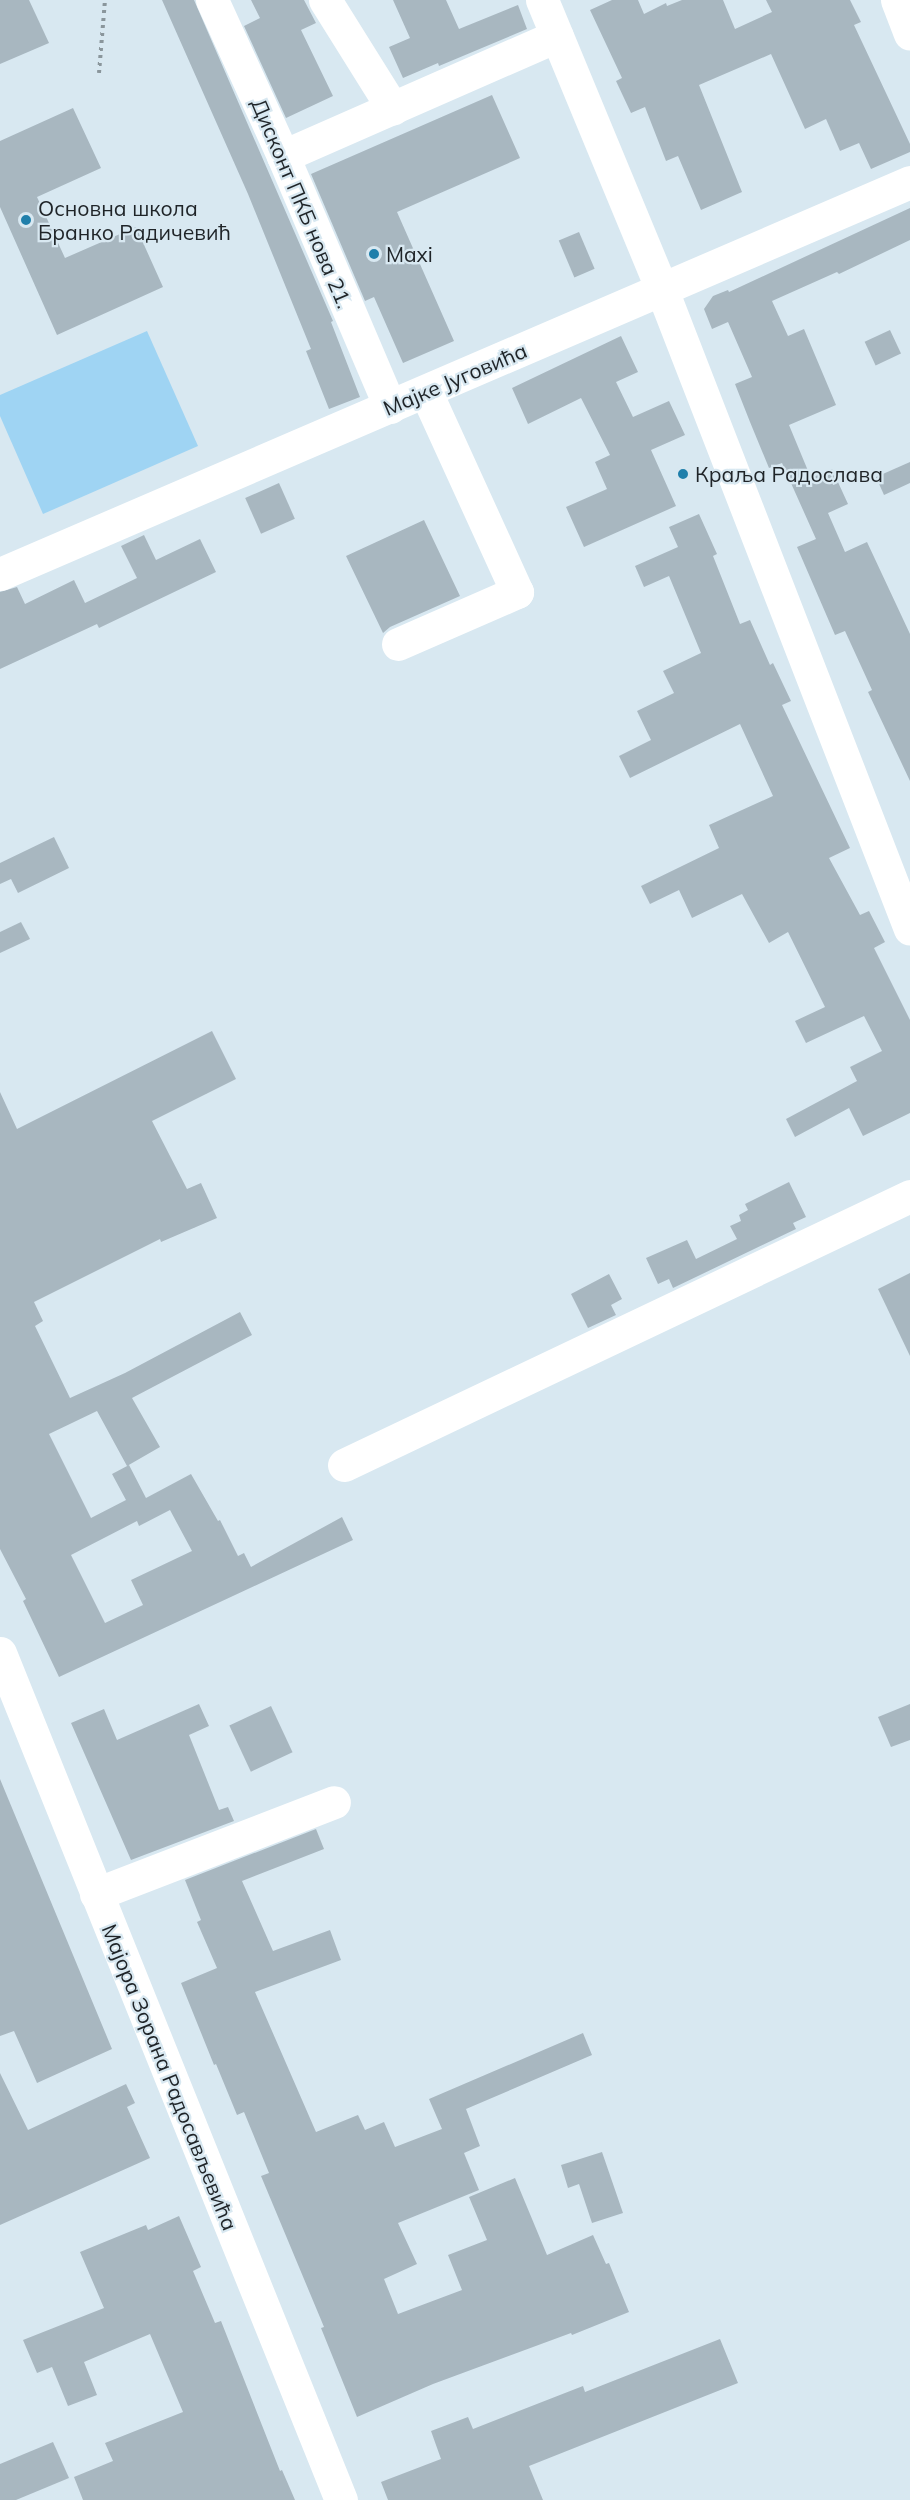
<!DOCTYPE html>
<meta charset="utf-8">
<style>
body{margin:0}
#map{position:relative;width:910px;height:2500px;overflow:hidden;background:#d8e8f1;font-family:Mulish,sans-serif}
div>[style]{position:absolute}
[style*='--x']{left:calc(var(--x)*1px);top:calc(var(--y)*1px);width:calc(var(--w)*1px);rotate:calc(var(--a)*1deg)}
.green>*{inset:0;background:#9fd4f3}
.building>*{inset:0;background:#a8b7c0;transform-origin:0 0}
.path>*{height:4px;margin-top:-2px;transform-origin:0;background:repeating-linear-gradient(90deg,#8a969c 0 3px,transparent 0 7.5px)}
.minor>*{height:33px;margin:-16.5px;padding:0 16.5px;transform-origin:16.5px;border-radius:16.5px;background:#fff}
.major>*{height:33px;margin:-16.5px;padding:0 16.5px;transform-origin:16.5px;border-radius:16.5px;background:#fff}
.dots>*{width:16px;height:16px;translate:-50% -50%;box-sizing:border-box;border:3px solid #d8e8f1;border-radius:50%}
span{translate:-50% -50%;white-space:nowrap;text-align:center;line-height:1.15;-webkit-text-stroke:4.5px #d8e8f1;paint-order:stroke}
.street-label{font-size:21px;color:#1f2428}
.poi-label{font-size:21px;color:#1f2428}
.left{translate:0 -50%;text-align:left}
</style>
<div id="map">
<div class="green">
<i style="clip-path:polygon(147px 331px,198px 446px,43px 514px,0 416px,0 395px)"></i>
</div>
<div class="building">
<i style="clip-path:polygon(0 0,29px 0,49px 43px,0 64px)"></i>
<i style="clip-path:polygon(162px 0,194px 0,333px 321px,331px 322px,360px 397px,329px 409px,306px 351px,311px 349px,248px 194px)"></i>
<i style="clip-path:polygon(251px 0,304px 0,316px 23px,301px 30px,333px 96px,286px 118px,244px 26px,260px 18px)"></i>
<i style="clip-path:polygon(393px 0,446px 0,459px 29px,518px 5px,527px 29px,439px 66px,438px 63px,403px 78px,389px 47px,410px 38px)"></i>
<i style="clip-path:polygon(612px 0,638px 0,644px 14px,666px 3px,667px 6px,682px 0,723px 0,735px 29px,772px 12px,766px 0,850px 0,861px 22px,854px 25px,910px 144px,910px 152px,871px 169px,859px 143px,840px 151px,826px 119px,805px 129px,771px 54px,699px 85px,742px 192px,701px 210px,678px 156px,666px 161px,645px 107px,631px 113px,616px 81px,622px 78px,590px 10px)"></i>
<i style="clip-path:polygon(492px 95px,520px 158px,397px 212px,454px 341px,403px 363px,374px 297px,365px 301px,311px 174px)"></i>
<i style="clip-path:polygon(73px 108px,101px 168px,37px 197px,65px 258px,136px 227px,163px 287px,57px 335px,0 207px,0 141px)"></i>
<i style="clip-path:polygon(910px 208px,910px 240px,839px 274px,837px 272px,772px 301px,788px 336px,804px 329px,836px 405px,789px 425px,811px 478px,832px 469px,848px 504px,828px 513px,845px 552px,867px 542px,910px 634px,910px 781px,868px 692px,872px 690px,845px 631px,835px 635px,797px 547px,816px 539px,782px 463px,769px 468px,750px 422px,735px 384px,752px 377px,728px 322px,712px 329px,704px 309px,713px 296px,728px 290px,729px 292px)"></i>
<i style="left:579px;top:232px;width:40px;height:22px;rotate:67deg"></i>
<i style="left:890px;top:330px;width:26px;height:28px;rotate:65deg"></i>
<i style="clip-path:polygon(621px 336px,638px 372px,616px 382px,633px 417px,669px 401px,685px 435px,651px 450px,676px 506px,584px 547px,566px 507px,607px 489px,595px 462px,610px 455px,581px 398px,528px 424px,512px 388px)"></i>
<i style="clip-path:polygon(910px 462px,910px 483px,884px 495px,876px 477px)"></i>
<i style="left:279px;top:483px;width:39px;height:37px;rotate:66deg"></i>
<i style="clip-path:polygon(699px 514px,717px 554px,713px 556px,740px 624px,750px 620px,770px 665px,773px 663px,791px 701px,782px 705px,850px 848px,829px 858px,860px 915px,869px 911px,885px 942px,874px 948px,910px 1020px,910px 1113px,863px 1136px,849px 1108px,795px 1137px,786px 1119px,857px 1081px,850px 1067px,882px 1051px,864px 1016px,806px 1043px,795px 1021px,825px 1007px,788px 932px,769px 943px,742px 894px,692px 918px,679px 890px,650px 904px,641px 886px,719px 848px,709px 825px,773px 796px,740px 724px,630px 778px,619px 756px,651px 740px,637px 711px,674px 693px,663px 671px,701px 653px,669px 576px,644px 587px,635px 566px,678px 547px,669px 527px)"></i>
<i style="clip-path:polygon(424px 520px,460px 596px,390px 627px,383px 633px,346px 556px)"></i>
<i style="clip-path:polygon(144px 535px,156px 560px,200px 539px,216px 572px,99px 628px,97px 624px,0 669px,0 592px,17px 587px,25px 604px,74px 580px,85px 603px,137px 578px,121px 546px)"></i>
<i style="clip-path:polygon(54px 837px,69px 868px,18px 893px,11px 879px,0 884px,0 863px)"></i>
<i style="clip-path:polygon(21px 922px,30px 939px,0 953px,0 932px)"></i>
<i style="clip-path:polygon(evenodd,212px 1031px,236px 1079px,152px 1121px,187px 1189px,201px 1183px,217px 1218px,161px 1242px,160px 1239px,34px 1302px,43px 1321px,35px 1326px,70px 1398px,125px 1373px,240px 1312px,252px 1335px,132px 1398px,160px 1447px,127px 1466px,97px 1411px,49px 1434px,91px 1518px,126px 1500px,112px 1474px,129px 1465px,146px 1498px,191px 1474px,218px 1521px,220px 1520px,238px 1556px,244px 1553px,251px 1567px,342px 1517px,353px 1540px,59px 1677px,23px 1601px,26px 1599px,0 1549px,0 1092px,17px 1129px,212px 1031px,170px 1510px,192px 1551px,131px 1580px,143px 1605px,105px 1623px,71px 1555px,137px 1521px,139px 1526px,170px 1510px)"></i>
<i style="clip-path:polygon(789px 1182px,806px 1217px,793px 1223px,796px 1229px,673px 1288px,669px 1279px,658px 1284px,646px 1258px,687px 1240px,696px 1259px,737px 1239px,730px 1226px,741px 1221px,739px 1215px,748px 1210px,745px 1204px)"></i>
<i style="clip-path:polygon(910px 1273px,910px 1356px,878px 1289px)"></i>
<i style="clip-path:polygon(609px 1274px,622px 1299px,611px 1305px,616px 1315px,588px 1328px,571px 1294px)"></i>
<i style="clip-path:polygon(199px 1704px,209px 1726px,189px 1735px,219px 1810px,228px 1807px,234px 1821px,131px 1860px,71px 1723px,104px 1709px,117px 1740px)"></i>
<i style="clip-path:polygon(910px 1704px,910px 1740px,891px 1747px,878px 1717px)"></i>
<i style="left:271px;top:1706px;width:51px;height:46px;rotate:65deg"></i>
<i style="clip-path:polygon(0 1779px,112px 2049px,37px 2083px,14px 2031px,0 2036px)"></i>
<i style="clip-path:polygon(316px 1829px,324px 1849px,242px 1881px,273px 1951px,330px 1930px,341px 1960px,255px 1992px,316px 2132px,358px 2115px,365px 2130px,384px 2122px,395px 2147px,442px 2129px,429px 2099px,583px 2033px,592px 2055px,466px 2109px,480px 2146px,464px 2153px,479px 2190px,398px 2223px,417px 2264px,384px 2279px,398px 2314px,462px 2290px,448px 2255px,487px 2240px,469px 2197px,515px 2178px,547px 2255px,593px 2235px,606px 2264px,609px 2263px,629px 2312px,572px 2335px,571px 2333px,433px 2384px,357px 2417px,321px 2328px,324px 2327px,261px 2176px,269px 2173px,244px 2112px,237px 2115px,216px 2064px,214px 2065px,181px 1983px,217px 1968px,197px 1922px,201px 1920px,185px 1880px)"></i>
<i style="clip-path:polygon(0 2073px,28px 2130px,126px 2084px,135px 2103px,127px 2107px,150px 2158px,0 2225px)"></i>
<i style="clip-path:polygon(602px 2152px,623px 2213px,592px 2223px,579px 2184px,568px 2188px,561px 2165px)"></i>
<i style="clip-path:polygon(179px 2216px,201px 2267px,193px 2271px,215px 2323px,221px 2321px,280px 2471px,282px 2470px,295px 2500px,83px 2500px,74px 2477px,113px 2461px,105px 2443px,183px 2412px,150px 2334px,84px 2362px,97px 2395px,68px 2406px,52px 2367px,37px 2373px,23px 2340px,104px 2308px,80px 2252px,146px 2225px,148px 2230px)"></i>
<i style="clip-path:polygon(720px 2339px,738px 2383px,529px 2466px,543px 2500px,388px 2500px,381px 2482px,441px 2459px,431px 2431px,468px 2417px,473px 2429px,583px 2386px,585px 2392px)"></i>
<i style="clip-path:polygon(53px 2442px,69px 2478px,16px 2500px,0 2500px,0 2464px)"></i>
</div>
<div class="path">
<i style="--x:99;--y:73;--w:73;--a:-85.3"></i>
</div>
<div class="minor">
<i style="--x:212;--y:0;--w:171;--a:65.5"></i>
<i style="--x:283;--y:156;--w:273;--a:66.9"></i>
<i style="--x:325;--y:0;--w:128;--a:58"></i>
<i style="--x:542;--y:0;--w:314;--a:67.5"></i>
<i style="--x:662;--y:290;--w:685;--a:68.79"></i>
<i style="--x:897;--y:0;--w:36;--a:69"></i>
<i style="--x:283;--y:156;--w:299;--a:-23.7"></i>
<i style="--x:0;--y:574;--w:991;--a:-23.3"></i>
<i style="--x:398;--y:644;--w:130;--a:-23.6"></i>
<i style="--x:517;--y:592;--w:220;--a:-114.5"></i>
<i style="--x:344;--y:1465;--w:627;--a:-25.42"></i>
<i style="--x:96;--y:1894;--w:255;--a:-21.1"></i>
</div>
<div class="major">
<i style="--x:0;--y:1653;--w:913;--a:68.07"></i>
</div>
<div class="dots">
<i style="left:26px;top:220px;background:#1f7fab"></i>
<i style="left:374px;top:254px;background:#1f7fab"></i>
<i style="left:683px;top:474px;background:#1f7fab"></i>
</div>
<div class="street-label">
<span style="left:302px;top:203px;rotate:67deg">Дисконт ПКБ нова 21.</span>
<span style="left:455px;top:379px;rotate:-23deg">Мајке Југовића</span>
<span style="left:170px;top:2077px;rotate:68deg">Мајора Зорана Радосављевића</span>
</div>
<div class="poi-label">
<span class="left" style="left:38px;top:220px">Основна школа<br>Бранко Радичевић</span>
<span class="left" style="left:386px;top:254px">Maxi</span>
<span class="left" style="left:695px;top:474px">Краља Радослава</span>
</div>
</div>
